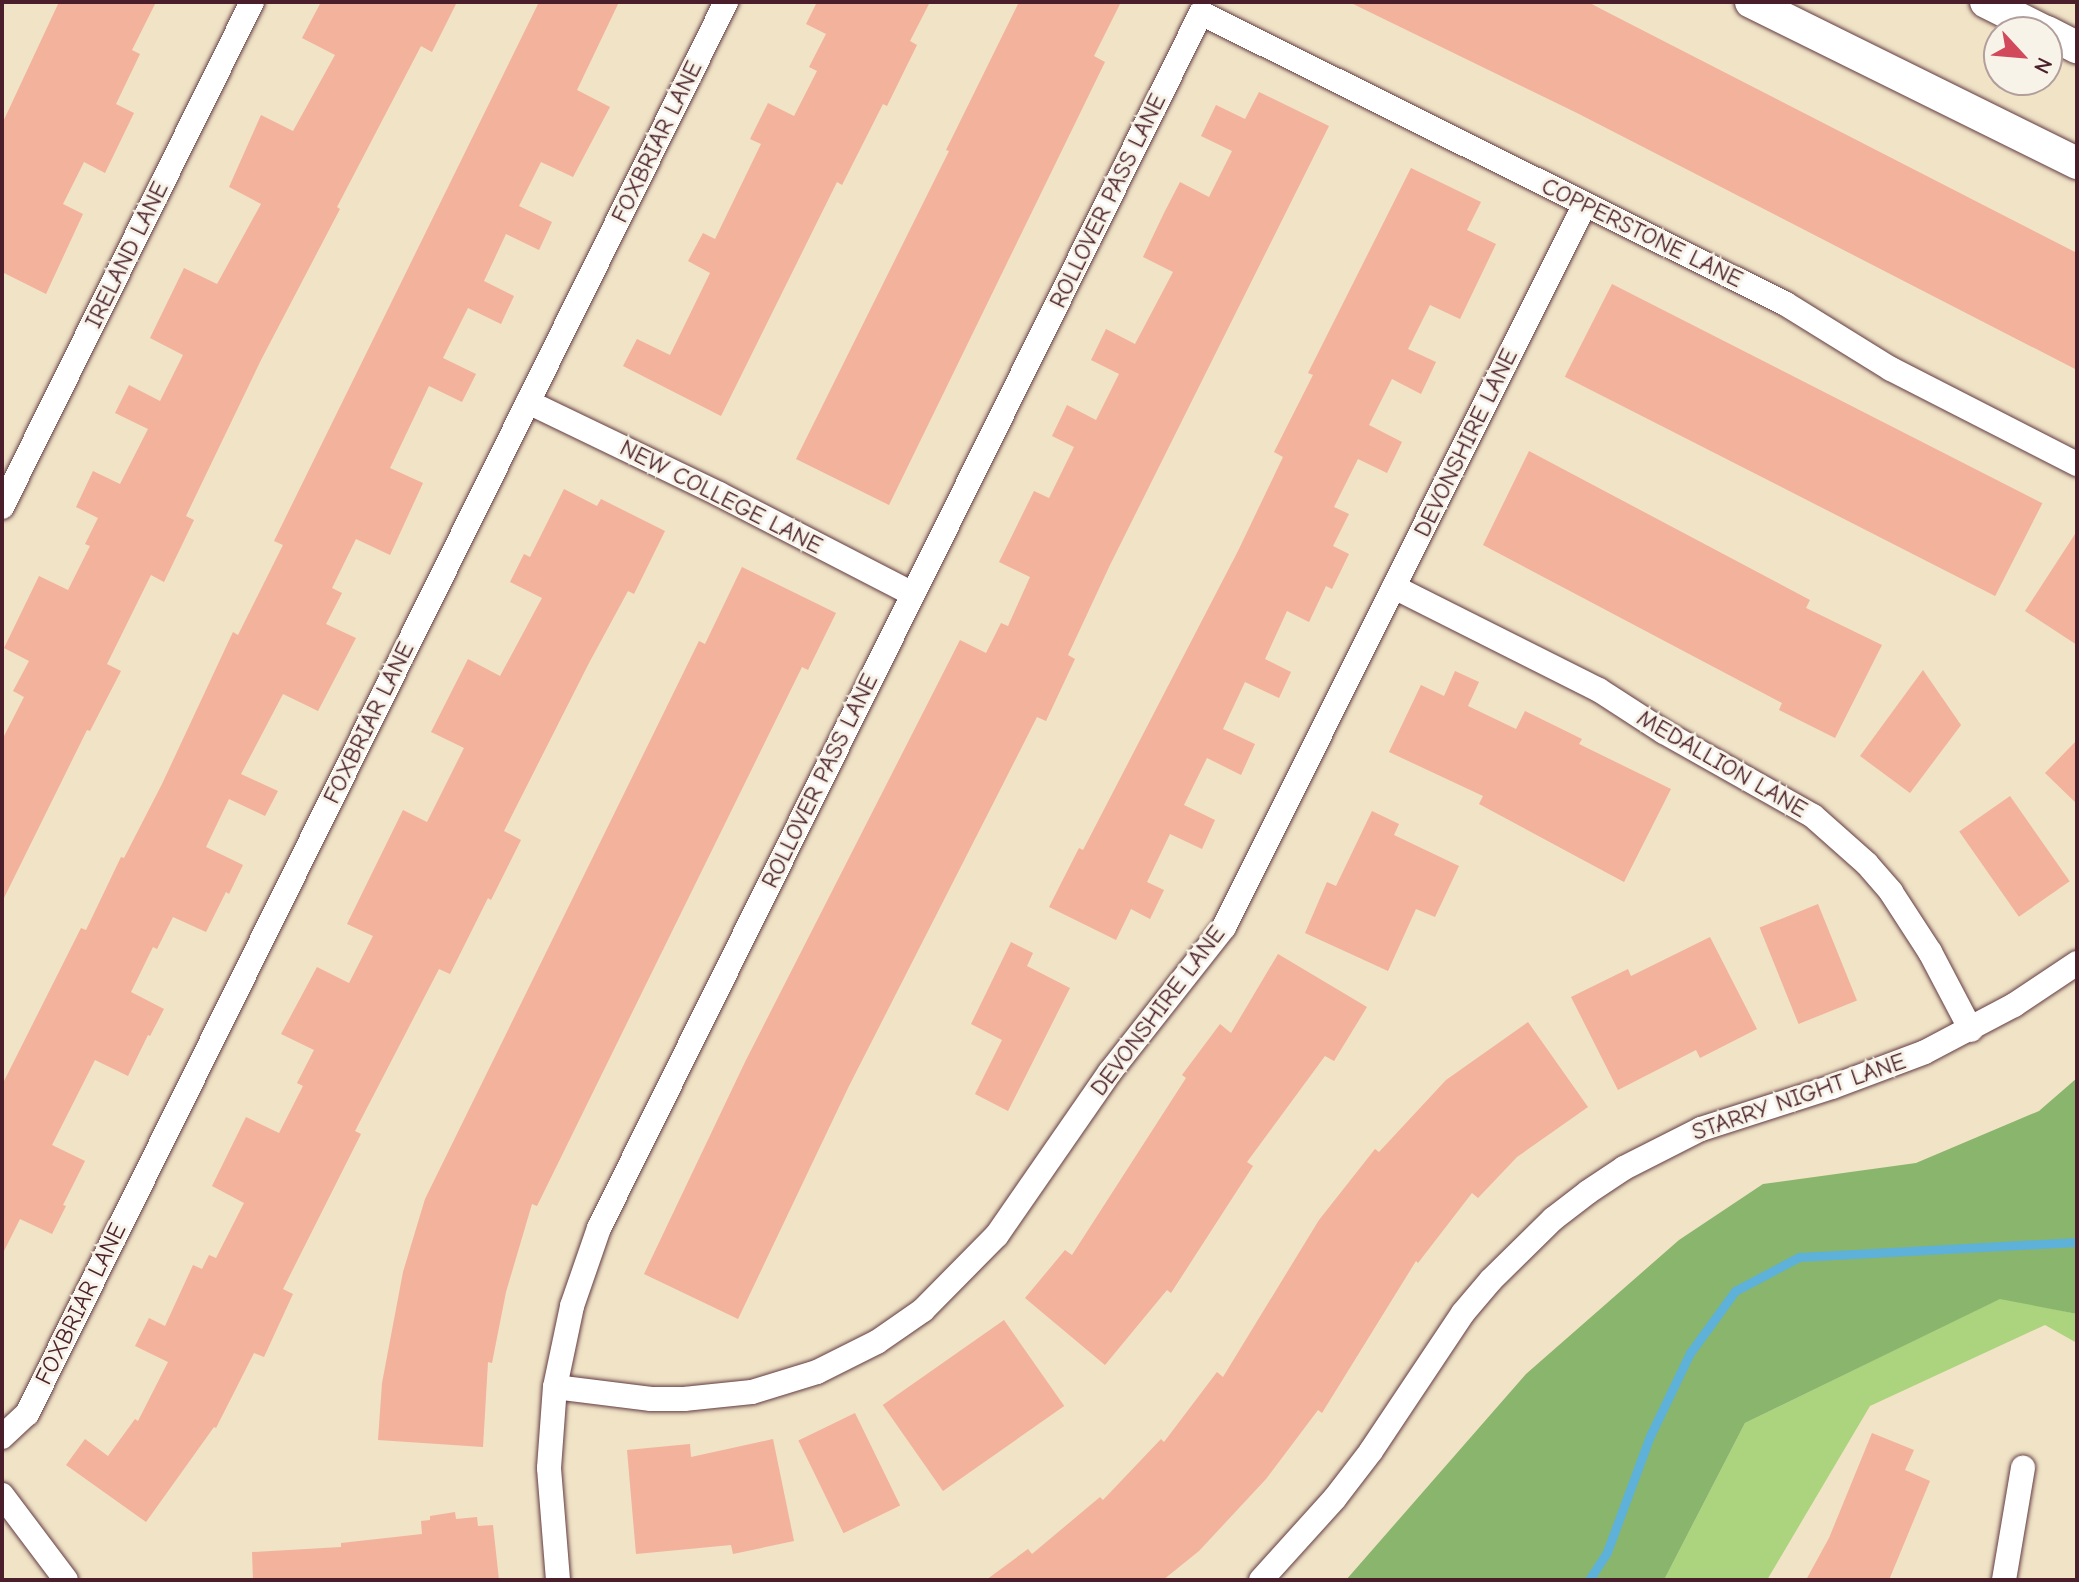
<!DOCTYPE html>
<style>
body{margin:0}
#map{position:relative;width:2079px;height:1582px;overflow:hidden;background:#f0e3c6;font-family:"Comic Neue",sans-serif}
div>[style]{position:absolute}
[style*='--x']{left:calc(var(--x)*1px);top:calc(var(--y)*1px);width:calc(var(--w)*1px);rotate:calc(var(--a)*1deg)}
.green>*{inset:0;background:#acd37d}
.forest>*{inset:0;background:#89b56c}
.stream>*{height:9px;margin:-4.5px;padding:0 4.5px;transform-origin:4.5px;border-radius:4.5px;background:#5eb1d9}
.building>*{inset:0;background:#f3b29b;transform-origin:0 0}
.roads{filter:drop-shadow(0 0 2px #633c42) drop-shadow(0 0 2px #633c42)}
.minor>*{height:24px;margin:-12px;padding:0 12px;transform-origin:12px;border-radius:12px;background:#fff}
.secondary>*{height:32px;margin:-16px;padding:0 16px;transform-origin:16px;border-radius:16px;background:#fff}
span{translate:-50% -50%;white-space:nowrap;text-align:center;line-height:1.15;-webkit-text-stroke:6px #f7f3e8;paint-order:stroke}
.street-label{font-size:24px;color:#4a1f2b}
.frame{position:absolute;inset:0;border:4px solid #4a1f2b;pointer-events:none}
.north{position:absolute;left:1983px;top:16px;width:80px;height:80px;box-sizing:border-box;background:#f7f3e8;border:2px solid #b29e9c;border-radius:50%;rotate:116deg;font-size:22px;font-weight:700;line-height:32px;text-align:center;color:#4a1f2b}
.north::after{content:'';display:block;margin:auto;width:28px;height:36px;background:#d1495b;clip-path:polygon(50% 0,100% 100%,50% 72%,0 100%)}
</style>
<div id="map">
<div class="green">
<i style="clip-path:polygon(2001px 1298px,2077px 1314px,2077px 1343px,2045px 1325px,1870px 1406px,1767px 1580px,1664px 1580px,1745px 1423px)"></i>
</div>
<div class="forest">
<i style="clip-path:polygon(2077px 1078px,2077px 1314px,2000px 1299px,1745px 1423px,1664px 1580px,1346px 1580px,1526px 1374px,1679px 1240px,1763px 1184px,1916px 1163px,2039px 1111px)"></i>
</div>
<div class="stream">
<i style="--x:1589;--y:1580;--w:33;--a:-57"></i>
<i style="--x:1607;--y:1552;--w:124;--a:-69.7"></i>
<i style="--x:1650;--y:1436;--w:92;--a:-64.3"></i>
<i style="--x:1690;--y:1353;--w:77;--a:-54"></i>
<i style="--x:1735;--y:1291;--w:72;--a:-28"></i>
<i style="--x:1799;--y:1257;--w:278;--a:-3.1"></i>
</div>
<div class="building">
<i style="clip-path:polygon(59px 2px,156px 2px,132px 50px,140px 54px,116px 104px,134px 113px,105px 173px,84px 162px,63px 204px,83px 214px,46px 294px,2px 272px,2px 124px)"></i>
<i style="clip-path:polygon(321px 2px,457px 2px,432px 52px,421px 46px,337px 207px,340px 209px,261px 360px,186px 516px,194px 520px,164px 582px,151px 575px,107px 664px,121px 671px,90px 731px,87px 730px,2px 902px,2px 740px,24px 697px,13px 691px,29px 661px,4px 648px,39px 576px,68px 590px,90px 546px,85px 544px,98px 518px,76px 507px,93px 471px,120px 484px,148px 429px,115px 413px,129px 385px,160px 401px,183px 355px,150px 338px,184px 268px,217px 284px,261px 204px,229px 187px,261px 115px,293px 131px,335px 55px,302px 38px)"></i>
<i style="clip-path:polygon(539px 2px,619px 2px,577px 90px,610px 107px,573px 177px,541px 162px,519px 206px,552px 222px,539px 250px,506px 234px,484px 281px,514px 296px,501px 324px,468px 308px,443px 358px,476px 374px,462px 402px,429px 386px,390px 468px,423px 483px,390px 555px,356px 539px,332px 588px,342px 593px,326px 624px,356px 638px,318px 711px,283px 694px,241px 774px,278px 791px,265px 816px,229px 799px,206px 847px,243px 865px,229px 894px,226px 892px,206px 932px,173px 917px,157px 949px,153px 947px,131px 992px,164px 1009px,150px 1036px,148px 1035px,128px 1076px,95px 1060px,52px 1145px,85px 1161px,63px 1205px,66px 1206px,52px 1234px,20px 1219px,2px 1255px,2px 1085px,81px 928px,86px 930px,121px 857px,124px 858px,162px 784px,233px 632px,238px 635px,283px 545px,274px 541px)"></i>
<i style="clip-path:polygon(817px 2px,930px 2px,910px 41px,917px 45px,887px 106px,883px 104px,842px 185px,837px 182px,721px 416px,623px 366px,637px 339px,670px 355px,710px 273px,688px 261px,703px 233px,715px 239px,761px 144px,750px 139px,768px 103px,794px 116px,817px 71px,809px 67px,826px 34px,806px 24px)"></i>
<i style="clip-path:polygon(1019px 2px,1121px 2px,1094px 56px,1105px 62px,889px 505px,796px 459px,949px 151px,946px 150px)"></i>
<i style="clip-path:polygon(1349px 2px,1588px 2px,1605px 11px,2077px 253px,2077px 370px,1577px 113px)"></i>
<i style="clip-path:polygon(1259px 92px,1329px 126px,1110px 565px,1068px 655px,1075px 659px,1046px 721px,1037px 717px,1001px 788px,849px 1086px,738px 1319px,644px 1274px,746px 1060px,960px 640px,986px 653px,1001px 623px,1008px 626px,1030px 577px,999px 562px,1034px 491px,1049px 498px,1074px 447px,1052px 436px,1067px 405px,1096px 420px,1119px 374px,1091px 360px,1106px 329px,1135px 344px,1173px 272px,1143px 257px,1164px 213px,1180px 182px,1209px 197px,1232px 151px,1201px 136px,1216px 105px,1245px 119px)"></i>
<i style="clip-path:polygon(1411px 168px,1481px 202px,1467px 230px,1496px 244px,1460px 319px,1430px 305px,1408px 349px,1436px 362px,1421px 394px,1392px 379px,1369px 425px,1402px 442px,1387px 473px,1358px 459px,1334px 507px,1349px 514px,1333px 546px,1349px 554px,1332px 589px,1326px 586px,1309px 622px,1287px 611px,1265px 659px,1291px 672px,1279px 698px,1245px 682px,1223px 729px,1255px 744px,1241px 775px,1207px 758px,1184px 805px,1215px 820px,1202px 849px,1170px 834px,1147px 882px,1164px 890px,1150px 919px,1131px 909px,1116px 940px,1049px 907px,1079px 848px,1083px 850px,1238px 551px,1283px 457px,1274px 452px,1313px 375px,1308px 373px)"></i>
<i style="left:1612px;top:284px;width:483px;height:104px;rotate:27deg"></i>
<i style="clip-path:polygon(1529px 451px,1810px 600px,1806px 608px,1882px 645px,1835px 738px,1779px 710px,1782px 703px,1483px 545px)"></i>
<i style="clip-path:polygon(564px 489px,597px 506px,601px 499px,665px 531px,634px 594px,628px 591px,589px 663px,504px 831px,521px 840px,491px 900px,488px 898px,450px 974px,439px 969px,355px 1131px,361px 1134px,283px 1289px,293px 1294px,264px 1357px,254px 1353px,216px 1428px,214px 1427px,146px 1522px,66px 1465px,85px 1439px,108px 1456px,135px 1419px,138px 1421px,168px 1362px,135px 1346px,149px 1318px,165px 1326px,193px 1265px,202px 1269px,209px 1255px,216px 1258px,244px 1203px,212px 1186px,246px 1117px,279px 1133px,303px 1086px,297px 1083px,314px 1050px,281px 1034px,317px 967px,349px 983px,373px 936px,347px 924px,403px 810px,427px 822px,464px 748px,431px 732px,468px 659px,500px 676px,542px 598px,510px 582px,524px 554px,530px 557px)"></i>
<i style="clip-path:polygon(2077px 531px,2077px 645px,2025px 611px)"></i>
<i style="clip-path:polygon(742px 567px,836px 613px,808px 670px,802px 667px,537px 1206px,532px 1204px,506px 1292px,492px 1363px,488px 1362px,483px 1447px,378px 1440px,382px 1383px,403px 1272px,425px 1199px,699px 641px,705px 644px)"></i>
<i style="clip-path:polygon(1923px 670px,1961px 725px,1910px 793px,1860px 756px)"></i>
<i style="clip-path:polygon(1455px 671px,1479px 682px,1468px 706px,1516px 729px,1525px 711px,1582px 739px,1579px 744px,1671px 789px,1624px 882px,1479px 804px,1483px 796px,1389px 752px,1421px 685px,1444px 696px)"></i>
<i style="clip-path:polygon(2077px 740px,2077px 804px,2045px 773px)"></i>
<i style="left:2010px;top:796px;width:104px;height:62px;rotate:55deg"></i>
<i style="clip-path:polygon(1372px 811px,1399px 824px,1394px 835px,1459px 866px,1435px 917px,1416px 909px,1388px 971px,1305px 933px,1327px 882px,1336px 886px)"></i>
<i style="left:1818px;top:904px;width:104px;height:63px;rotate:68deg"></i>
<i style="clip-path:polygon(1710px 937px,1757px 1029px,1700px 1058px,1696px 1050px,1618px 1090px,1571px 997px,1628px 969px,1631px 976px)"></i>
<i style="clip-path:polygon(1011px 942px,1033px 953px,1027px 966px,1070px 988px,1008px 1111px,975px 1094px,1002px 1040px,971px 1024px)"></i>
<i style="clip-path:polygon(1278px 954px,1367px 1007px,1334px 1061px,1325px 1056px,1247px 1162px,1253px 1166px,1171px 1293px,1167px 1290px,1105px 1365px,1025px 1298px,1065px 1250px,1072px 1255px,1186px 1078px,1182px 1075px,1220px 1024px,1231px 1033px)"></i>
<i style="clip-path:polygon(1528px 1022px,1588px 1107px,1517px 1157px,1478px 1198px,1472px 1193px,1418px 1263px,1416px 1261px,1322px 1413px,1318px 1410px,1266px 1479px,1199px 1551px,1163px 1580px,986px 1580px,1028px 1549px,1032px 1554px,1100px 1497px,1103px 1500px,1161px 1439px,1164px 1442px,1217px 1372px,1223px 1377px,1319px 1220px,1375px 1149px,1379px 1152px,1446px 1080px)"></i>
<i style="left:1004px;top:1320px;width:105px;height:148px;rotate:55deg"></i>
<i style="left:855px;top:1413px;width:103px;height:63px;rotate:64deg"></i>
<i style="clip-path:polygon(1872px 1433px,1914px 1450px,1905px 1470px,1930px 1481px,1889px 1580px,1806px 1580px,1829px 1538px)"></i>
<i style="clip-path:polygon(773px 1439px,794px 1541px,733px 1554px,731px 1545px,636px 1554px,627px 1450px,690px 1444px,691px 1457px)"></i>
<i style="clip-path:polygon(455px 1512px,456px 1519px,477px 1517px,478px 1526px,493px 1525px,499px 1580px,253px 1580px,252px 1552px,341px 1547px,341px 1543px,422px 1534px,421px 1521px,430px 1520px,430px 1516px)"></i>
</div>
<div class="roads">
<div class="minor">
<i style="--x:528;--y:402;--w:212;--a:25.7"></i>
<i style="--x:719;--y:494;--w:218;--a:27.3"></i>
<i style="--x:2;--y:507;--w:563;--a:-63.66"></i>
<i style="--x:1394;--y:587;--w:229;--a:26.7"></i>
<i style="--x:1599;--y:690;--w:77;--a:32.9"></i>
<i style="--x:1664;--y:732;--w:171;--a:29.4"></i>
<i style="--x:1813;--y:816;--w:72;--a:41.6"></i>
<i style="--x:1867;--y:864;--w:37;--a:49"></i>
<i style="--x:1891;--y:892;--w:72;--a:57"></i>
<i style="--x:1930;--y:952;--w:88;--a:62.3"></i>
<i style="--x:555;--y:1387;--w:97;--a:7.1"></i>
<i style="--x:651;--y:1399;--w:33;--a:0"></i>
<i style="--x:684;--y:1399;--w:68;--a:-5.9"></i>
<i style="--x:752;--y:1392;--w:68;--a:-17.1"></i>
<i style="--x:817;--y:1372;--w:67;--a:-26.6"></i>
<i style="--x:877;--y:1342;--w:56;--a:-34.8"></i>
<i style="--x:923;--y:1310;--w:105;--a:-45.4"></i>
<i style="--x:997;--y:1235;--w:198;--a:-55.3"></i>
<i style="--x:1110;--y:1072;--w:184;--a:-51.8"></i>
<i style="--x:1224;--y:927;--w:808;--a:-63.47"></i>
<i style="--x:2;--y:1437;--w:34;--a:-43"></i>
<i style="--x:27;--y:1414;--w:1576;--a:-63.66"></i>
<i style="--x:2;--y:1495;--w:106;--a:53"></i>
<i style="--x:558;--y:1580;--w:112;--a:-94.6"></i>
<i style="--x:549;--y:1468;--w:81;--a:-85.8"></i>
<i style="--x:555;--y:1387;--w:83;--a:-78.1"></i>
<i style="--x:572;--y:1306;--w:83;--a:-70.9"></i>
<i style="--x:599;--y:1228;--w:1356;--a:-63.64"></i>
<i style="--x:1201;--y:13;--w:653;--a:26.45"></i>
<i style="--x:1786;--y:304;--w:123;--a:31.8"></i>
<i style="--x:1891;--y:369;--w:209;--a:27.1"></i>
<i style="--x:1261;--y:1580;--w:110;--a:-47.9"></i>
<i style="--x:1335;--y:1498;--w:59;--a:-52.5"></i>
<i style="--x:1371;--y:1451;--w:166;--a:-56.3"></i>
<i style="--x:1463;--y:1313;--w:43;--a:-49.7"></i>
<i style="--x:1491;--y:1280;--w:87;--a:-44.5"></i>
<i style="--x:1553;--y:1219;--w:44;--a:-37.6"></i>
<i style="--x:1588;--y:1192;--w:43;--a:-33.7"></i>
<i style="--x:1624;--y:1168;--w:86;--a:-26.9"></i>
<i style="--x:1701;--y:1129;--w:138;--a:-17.8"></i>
<i style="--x:1832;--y:1087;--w:99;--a:-20.6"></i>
<i style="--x:1925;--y:1052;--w:101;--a:-27.8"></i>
<i style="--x:2014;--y:1005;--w:76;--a:-33.7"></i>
<i style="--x:2004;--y:1580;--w:114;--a:-80.4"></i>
</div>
<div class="secondary">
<i style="--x:1751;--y:2;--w:364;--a:26.3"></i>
<i style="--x:1986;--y:2;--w:67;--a:26.6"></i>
<i style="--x:2047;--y:32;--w:34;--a:27"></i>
</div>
</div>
<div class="street-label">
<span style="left:657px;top:142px;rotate:-64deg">FOXBRIAR LANE</span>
<span style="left:1108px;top:201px;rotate:-64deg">ROLLOVER PASS LANE</span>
<span style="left:1642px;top:233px;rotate:26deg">COPPERSTONE LANE</span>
<span style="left:127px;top:255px;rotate:-64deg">IRELAND LANE</span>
<span style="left:1466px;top:443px;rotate:-64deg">DEVONSHIRE LANE</span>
<span style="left:721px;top:497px;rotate:27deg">NEW COLLEGE LANE</span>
<span style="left:369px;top:723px;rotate:-64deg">FOXBRIAR LANE</span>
<span style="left:1722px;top:764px;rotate:30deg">MEDALLION LANE</span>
<span style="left:820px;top:781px;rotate:-64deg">ROLLOVER PASS LANE</span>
<span style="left:1158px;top:1011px;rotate:-53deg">DEVONSHIRE LANE</span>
<span style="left:1799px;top:1097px;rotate:-19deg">STARRY NIGHT LANE</span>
<span style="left:81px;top:1304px;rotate:-64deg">FOXBRIAR LANE</span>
</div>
<div class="frame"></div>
<div class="north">N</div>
</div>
